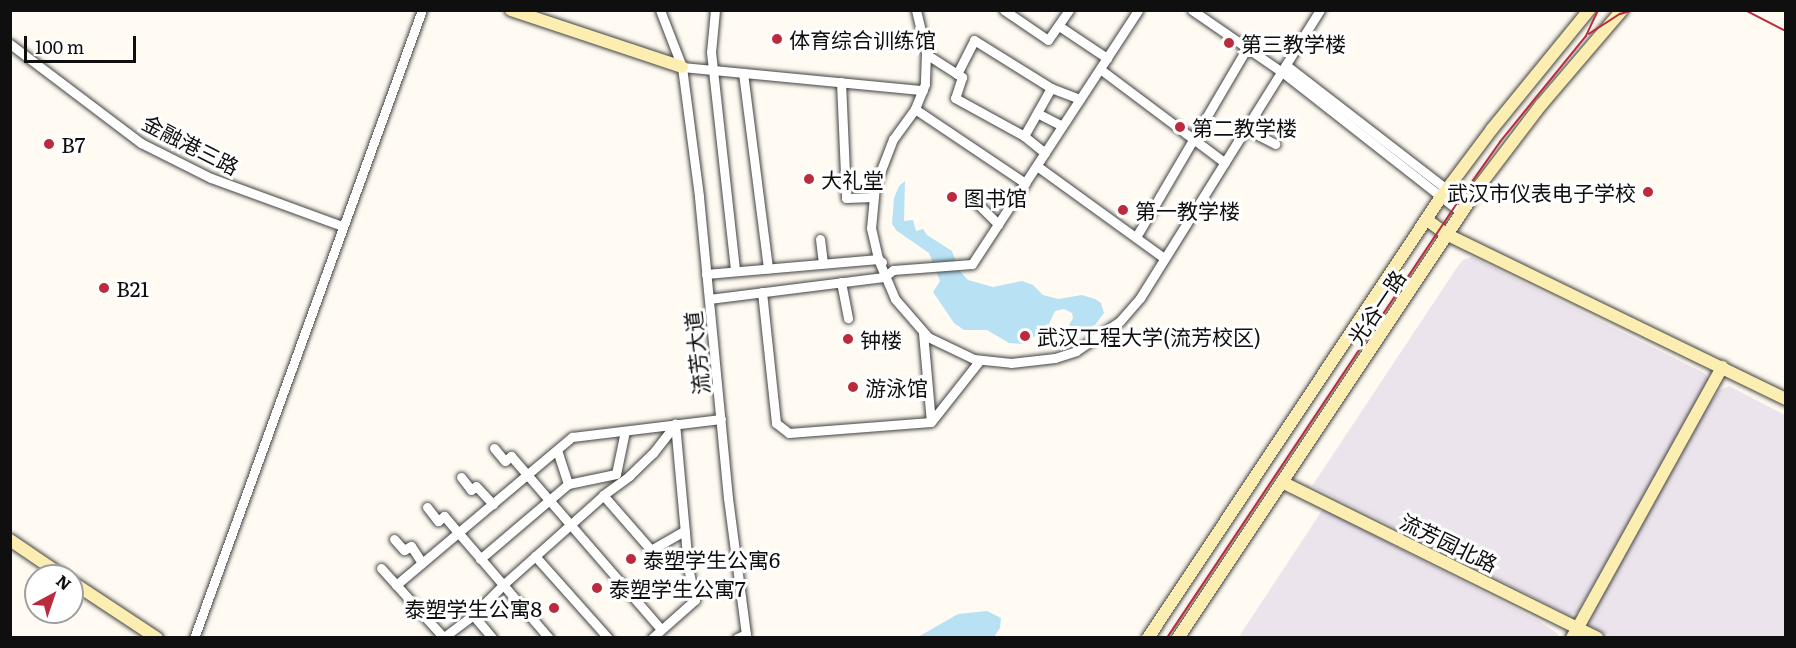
<!DOCTYPE html>
<meta charset="utf-8">
<style>
body{margin:0}
#map{position:relative;width:1796px;height:648px;overflow:hidden;background:#fffbf2;font-family:Literata,"Noto Sans SC",serif}
div>[style]{position:absolute}
[style*='--x']{left:calc(var(--x)*1px);top:calc(var(--y)*1px);width:calc(var(--w)*1px);rotate:calc(var(--a)*1deg)}
.industrial>*{inset:0;background:#ece4ed}
.water>*{inset:0;background:#b8e2f4}
.roads{filter:drop-shadow(0 0 2px #424242) drop-shadow(0 0 2px #424242)}
.street>*{height:9px;margin:-4.5px;padding:0 4.5px;transform-origin:4.5px;border-radius:4.5px;background:#fff}
.secondary>*{height:12px;margin:-6px;padding:0 6px;transform-origin:6px;border-radius:6px;background:#fceeb0}
.tram>*{height:1.5px;margin:-0.75px;padding:0 0.75px;transform-origin:0.75px;border-radius:0.75px;background:#bb2b3d}
.dots>*{width:16px;height:16px;translate:-50% -50%;box-sizing:border-box;border:3px solid #fff;border-radius:50%}
span{translate:-50% -50%;white-space:nowrap;text-align:center;line-height:1.15;-webkit-text-stroke:6px #fff;paint-order:stroke}
.poi-label{font-size:21px;color:#0f0f0f}
.left{translate:0 -50%;text-align:left}
.right{translate:-100% -50%;text-align:right}
.street-label{font-size:21px;color:#0f0f0f}
.frame{position:absolute;inset:0;border:12px solid #0f0f0f;pointer-events:none}
.north{position:absolute;left:24px;top:564px;width:60px;height:60px;box-sizing:border-box;background:#fff;border:2px solid #9f9f9f;border-radius:50%;rotate:40deg;font-size:16px;font-weight:700;line-height:24px;text-align:center;color:#0f0f0f}
.north::after{content:'';display:block;margin:auto;width:21px;height:27px;background:#bb2b3d;clip-path:polygon(50% 0,100% 100%,50% 72%,0 100%)}
.scale{position:absolute;left:24px;top:36px;width:112px;height:27px;box-sizing:border-box;border:3px solid #0f0f0f;border-top:0;padding-left:8px;font-size:18px;line-height:21px;white-space:nowrap;color:#0f0f0f;-webkit-text-stroke:4px #fff;paint-order:stroke}
</style>
<div id="map">
<div class="industrial">
<i style="clip-path:polygon(1472px 257px,1704px 373px,1708px 378px,1707px 384px,1578px 612px,1569px 615px,1312px 486px,1458px 266px,1463px 260px)"></i>
<i style="clip-path:polygon(1729px 386px,1785px 415px,1785px 637px,1611px 637px,1591px 626px,1588px 620px,1710px 402px,1720px 390px)"></i>
<i style="clip-path:polygon(1323px 509px,1539px 621px,1558px 634px,1558px 637px,1238px 638px)"></i>
</div>
<div class="water">
<i style="clip-path:polygon(905px 181px,904px 221px,913px 220px,916px 231px,923px 229px,927px 235px,952px 251px,959px 270px,968px 280px,993px 287px,1022px 281px,1033px 285px,1043px 295px,1058px 299px,1082px 295px,1095px 299px,1101px 303px,1104px 313px,1095px 325px,1081px 331px,1069px 325px,1073px 318px,1072px 313px,1064px 309px,1055px 311px,1047px 328px,1023px 344px,1009px 343px,987px 330px,964px 330px,954px 323px,933px 292px,940px 281px,929px 253px,897px 231px,892px 224px,894px 198px,899px 186px)"></i>
<i style="clip-path:polygon(987px 611px,1001px 618px,1000px 628px,994px 637px,918px 637px,958px 614px)"></i>
</div>
<div class="roads">
<div class="street">
<i style="--x:660;--y:10;--w:61;--a:68.9"></i>
<i style="--x:682;--y:67;--w:131;--a:82.5"></i>
<i style="--x:699;--y:197;--w:302;--a:84.5"></i>
<i style="--x:728;--y:498;--w:137;--a:82.5"></i>
<i style="--x:746;--y:634;--w:10;--a:156"></i>
<i style="--x:715;--y:10;--w:42;--a:95.4"></i>
<i style="--x:711;--y:52;--w:220;--a:83.7"></i>
<i style="--x:916;--y:10;--w:43;--a:76.6"></i>
<i style="--x:926;--y:52;--w:32;--a:92"></i>
<i style="--x:925;--y:84;--w:27;--a:112"></i>
<i style="--x:915;--y:109;--w:37;--a:126"></i>
<i style="--x:893;--y:139;--w:50;--a:111"></i>
<i style="--x:875;--y:186;--w:42;--a:95.4"></i>
<i style="--x:871;--y:228;--w:32;--a:77"></i>
<i style="--x:878;--y:259;--w:43;--a:67"></i>
<i style="--x:895;--y:299;--w:50;--a:49"></i>
<i style="--x:928;--y:337;--w:51;--a:25.6"></i>
<i style="--x:974;--y:359;--w:37;--a:6"></i>
<i style="--x:1011;--y:363;--w:44;--a:-6.5"></i>
<i style="--x:1055;--y:358;--w:22;--a:-18"></i>
<i style="--x:1076;--y:351;--w:53;--a:-34.3"></i>
<i style="--x:1120;--y:321;--w:30;--a:-49"></i>
<i style="--x:1140;--y:298;--w:340;--a:-58"></i>
<i style="--x:1004;--y:10;--w:53;--a:34.3"></i>
<i style="--x:1048;--y:40;--w:37;--a:-55"></i>
<i style="--x:1192;--y:10;--w:109;--a:34.6"></i>
<i style="--x:1282;--y:72;--w:229;--a:38.1"></i>
<i style="--x:1059;--y:26;--w:58;--a:33.7"></i>
<i style="--x:10;--y:44;--w:164;--a:37.1"></i>
<i style="--x:141;--y:143;--w:78;--a:26.6"></i>
<i style="--x:211;--y:178;--w:140;--a:20.1"></i>
<i style="--x:926;--y:54;--w:43;--a:32.6"></i>
<i style="--x:962;--y:77;--w:22;--a:108"></i>
<i style="--x:955;--y:98;--w:79;--a:28.8"></i>
<i style="--x:1024;--y:136;--w:27;--a:39"></i>
<i style="--x:1286;--y:65;--w:229;--a:37.7"></i>
<i style="--x:682;--y:67;--w:242;--a:5.5"></i>
<i style="--x:1100;--y:69;--w:156;--a:36.9"></i>
<i style="--x:743;--y:73;--w:197;--a:82.7"></i>
<i style="--x:957;--y:74;--w:38;--a:-63"></i>
<i style="--x:974;--y:40;--w:91;--a:31.9"></i>
<i style="--x:1051;--y:88;--w:31;--a:21"></i>
<i style="--x:841;--y:82;--w:116;--a:87.5"></i>
<i style="--x:846;--y:198;--w:27;--a:-2"></i>
<i style="--x:915;--y:109;--w:133;--a:33.9"></i>
<i style="--x:1037;--y:113;--w:28;--a:27"></i>
<i style="--x:1246;--y:129;--w:33;--a:27"></i>
<i style="--x:1024;--y:136;--w:55;--a:-60.6"></i>
<i style="--x:1037;--y:166;--w:157;--a:35.9"></i>
<i style="--x:975;--y:201;--w:33;--a:45"></i>
<i style="--x:1136;--y:237;--w:219;--a:-59.6"></i>
<i style="--x:820;--y:239;--w:24;--a:83"></i>
<i style="--x:706;--y:274;--w:173;--a:-5"></i>
<i style="--x:878;--y:259;--w:5;--a:37"></i>
<i style="--x:841;--y:282;--w:37;--a:79"></i>
<i style="--x:762;--y:292;--w:132;--a:83.9"></i>
<i style="--x:776;--y:423;--w:16;--a:38"></i>
<i style="--x:789;--y:433;--w:142;--a:-4.4"></i>
<i style="--x:931;--y:422;--w:79;--a:-51.7"></i>
<i style="--x:709;--y:299;--w:176;--a:-7.2"></i>
<i style="--x:884;--y:277;--w:11;--a:-38"></i>
<i style="--x:893;--y:270;--w:79;--a:-4.3"></i>
<i style="--x:972;--y:264;--w:303;--a:-56.8"></i>
<i style="--x:923;--y:333;--w:89;--a:84.9"></i>
<i style="--x:494;--y:448;--w:17;--a:50"></i>
<i style="--x:505;--y:461;--w:8;--a:-40"></i>
<i style="--x:511;--y:456;--w:229;--a:49.1"></i>
<i style="--x:557;--y:450;--w:36;--a:72"></i>
<i style="--x:461;--y:477;--w:16;--a:52"></i>
<i style="--x:471;--y:490;--w:6;--a:-39"></i>
<i style="--x:476;--y:486;--w:25;--a:47"></i>
<i style="--x:603;--y:495;--w:73;--a:48.9"></i>
<i style="--x:651;--y:550;--w:39;--a:-30"></i>
<i style="--x:427;--y:507;--w:18;--a:52"></i>
<i style="--x:438;--y:521;--w:8;--a:-40"></i>
<i style="--x:444;--y:516;--w:161;--a:49.3"></i>
<i style="--x:394;--y:539;--w:15;--a:48"></i>
<i style="--x:404;--y:550;--w:8;--a:-30"></i>
<i style="--x:411;--y:546;--w:20;--a:57"></i>
<i style="--x:535;--y:556;--w:110;--a:48.3"></i>
<i style="--x:480;--y:559;--w:116;--a:-40.4"></i>
<i style="--x:568;--y:484;--w:49;--a:-11.8"></i>
<i style="--x:616;--y:474;--w:44;--a:-78.2"></i>
<i style="--x:381;--y:568;--w:94;--a:48"></i>
<i style="--x:396;--y:585;--w:230;--a:-40.1"></i>
<i style="--x:572;--y:437;--w:150;--a:-6.9"></i>
<i style="--x:473;--y:615;--w:30;--a:50"></i>
<i style="--x:444;--y:637;--w:36;--a:-37"></i>
<i style="--x:473;--y:615;--w:45;--a:-45"></i>
<i style="--x:505;--y:583;--w:135;--a:-41.7"></i>
<i style="--x:606;--y:493;--w:29;--a:-36"></i>
<i style="--x:629;--y:476;--w:33;--a:-44"></i>
<i style="--x:653;--y:453;--w:36;--a:-52"></i>
<i style="--x:194;--y:638;--w:668;--a:-70.05"></i>
<i style="--x:652;--y:638;--w:57;--a:-41.5"></i>
<i style="--x:695;--y:600;--w:35;--a:-102"></i>
<i style="--x:688;--y:566;--w:143;--a:-95.2"></i>
</div>
<div class="secondary">
<i style="--x:511;--y:10;--w:180;--a:18.4"></i>
<i style="--x:1427;--y:220;--w:26;--a:36"></i>
<i style="--x:1448;--y:235;--w:376;--a:25.9"></i>
<i style="--x:1282;--y:482;--w:352;--a:26.3"></i>
<i style="--x:10;--y:540;--w:64;--a:34.2"></i>
<i style="--x:72;--y:582;--w:102;--a:33.4"></i>
<i style="--x:1148;--y:638;--w:529;--a:-56.4"></i>
<i style="--x:1441;--y:197;--w:85;--a:-53.1"></i>
<i style="--x:1492;--y:129;--w:154;--a:-50.8"></i>
<i style="--x:1178;--y:638;--w:544;--a:-56.31"></i>
<i style="--x:1480;--y:185;--w:101;--a:-52.7"></i>
<i style="--x:1541;--y:105;--w:125;--a:-49.5"></i>
<i style="--x:1572;--y:638;--w:310;--a:-61"></i>
</div>
</div>
<div class="tram">
<i style="--x:1745;--y:10;--w:46;--a:27.1"></i>
<i style="--x:1589;--y:34;--w:37;--a:-33"></i>
<i style="--x:1620;--y:14;--w:15;--a:-16"></i>
<i style="--x:1167;--y:638;--w:528;--a:-56.28"></i>
<i style="--x:1460;--y:199;--w:70;--a:-54.9"></i>
<i style="--x:1500;--y:142;--w:136;--a:-50.9"></i>
<i style="--x:1586;--y:36;--w:29;--a:-65"></i>
</div>
<div class="dots">
<i style="left:777px;top:39px;background:#bb2b3d"></i>
<i style="left:1229px;top:43px;background:#bb2b3d"></i>
<i style="left:1180px;top:127px;background:#bb2b3d"></i>
<i style="left:49px;top:144px;background:#bb2b3d"></i>
<i style="left:809px;top:179px;background:#bb2b3d"></i>
<i style="left:1648px;top:192px;background:#bb2b3d"></i>
<i style="left:952px;top:197px;background:#bb2b3d"></i>
<i style="left:1123px;top:210px;background:#bb2b3d"></i>
<i style="left:104px;top:288px;background:#bb2b3d"></i>
<i style="left:1025px;top:336px;background:#bb2b3d"></i>
<i style="left:848px;top:339px;background:#bb2b3d"></i>
<i style="left:853px;top:387px;background:#bb2b3d"></i>
<i style="left:631px;top:559px;background:#bb2b3d"></i>
<i style="left:597px;top:588px;background:#bb2b3d"></i>
<i style="left:554px;top:608px;background:#bb2b3d"></i>
</div>
<div class="poi-label">
<span class="left" style="left:789px;top:39px">体育综合训练馆</span>
<span class="left" style="left:1241px;top:43px">第三教学楼</span>
<span class="left" style="left:1192px;top:127px">第二教学楼</span>
<span class="left" style="left:61px;top:144px">B7</span>
<span class="left" style="left:821px;top:179px">大礼堂</span>
<span class="right" style="left:1636px;top:192px">武汉市仪表电子学校</span>
<span class="left" style="left:964px;top:197px">图书馆</span>
<span class="left" style="left:1135px;top:210px">第一教学楼</span>
<span class="left" style="left:116px;top:288px">B21</span>
<span class="left" style="left:1037px;top:336px">武汉工程大学(流芳校区)</span>
<span class="left" style="left:860px;top:339px">钟楼</span>
<span class="left" style="left:865px;top:387px">游泳馆</span>
<span class="left" style="left:643px;top:559px">泰塑学生公寓6</span>
<span class="left" style="left:609px;top:588px">泰塑学生公寓7</span>
<span class="right" style="left:542px;top:608px">泰塑学生公寓8</span>
</div>
<div class="street-label">
<span style="left:191px;top:144px;rotate:27deg">金融港三路</span>
<span style="left:1376px;top:307px;rotate:-56deg">光谷一路</span>
<span style="left:696px;top:353px;rotate:-96deg">流芳大道</span>
<span style="left:1449px;top:542px;rotate:26deg">流芳园北路</span>
</div>
<div class="frame"></div>
<div class="north">N</div>
<div class="scale">100 m</div>
</div>
